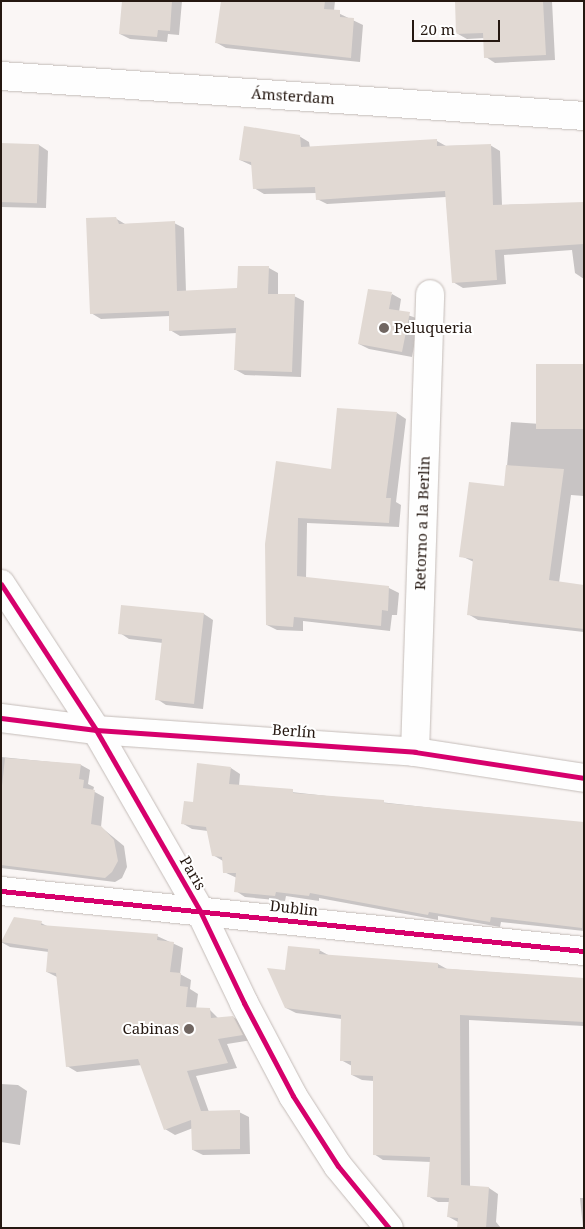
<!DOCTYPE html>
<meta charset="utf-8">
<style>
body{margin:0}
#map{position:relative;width:585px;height:1229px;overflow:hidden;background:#faf6f5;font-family:"Noto Serif",serif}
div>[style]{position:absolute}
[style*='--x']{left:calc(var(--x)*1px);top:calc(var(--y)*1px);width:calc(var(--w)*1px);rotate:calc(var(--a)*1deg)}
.shadow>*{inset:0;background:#0003}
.building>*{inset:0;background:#e1d9d3;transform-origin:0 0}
.roads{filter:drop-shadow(0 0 1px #c4bcb8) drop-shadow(0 0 1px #c4bcb8)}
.minor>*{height:28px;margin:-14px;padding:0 14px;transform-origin:14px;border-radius:14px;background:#fefefe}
.cycleway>*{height:5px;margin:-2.5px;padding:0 2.5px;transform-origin:2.5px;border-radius:2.5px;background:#d6006c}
.dots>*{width:14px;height:14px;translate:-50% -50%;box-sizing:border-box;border:2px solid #fff;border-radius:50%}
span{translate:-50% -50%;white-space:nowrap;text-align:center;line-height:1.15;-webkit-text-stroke:4px #fff;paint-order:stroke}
.street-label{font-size:15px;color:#251811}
.poi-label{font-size:15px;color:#251811}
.left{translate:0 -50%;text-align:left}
.right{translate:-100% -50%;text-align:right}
.frame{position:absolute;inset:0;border:2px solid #251811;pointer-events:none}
.scale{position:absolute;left:412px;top:20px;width:88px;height:22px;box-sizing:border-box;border:2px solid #251811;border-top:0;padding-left:6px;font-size:15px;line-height:18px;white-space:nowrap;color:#251811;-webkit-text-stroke:4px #fff;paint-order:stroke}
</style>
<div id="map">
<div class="shadow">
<i style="clip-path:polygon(123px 1px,182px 1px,179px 35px,168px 34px,167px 42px,130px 39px,120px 34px)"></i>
<i style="clip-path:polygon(222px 1px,335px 1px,334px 11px,363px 25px,360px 62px,226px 48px,217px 43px)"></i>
<i style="clip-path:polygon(456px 1px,552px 1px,555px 60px,495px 63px,486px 57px,485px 38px,467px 39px,458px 34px)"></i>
<i style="clip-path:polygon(299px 136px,309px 142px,310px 148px,437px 141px,446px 146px,490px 145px,500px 151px,502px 205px,584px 203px,584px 279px,575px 273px,572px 250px,504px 255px,506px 284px,463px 288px,453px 282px,446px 197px,327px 204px,317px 199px,317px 193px,264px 194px,254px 188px,253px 166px,240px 160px)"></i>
<i style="clip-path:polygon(1px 144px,39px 145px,48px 151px,46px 208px,1px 207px)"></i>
<i style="clip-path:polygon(115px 218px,125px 224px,174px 223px,184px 228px,186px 292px,238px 289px,269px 268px,278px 273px,278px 295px,294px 296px,304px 301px,301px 377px,245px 375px,236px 370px,237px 333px,180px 336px,170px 330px,170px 316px,101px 319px,91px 313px)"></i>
<i style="clip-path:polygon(392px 294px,401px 299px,399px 312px,419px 319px,412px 357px,369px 349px,359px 344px)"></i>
<i style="clip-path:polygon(584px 365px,584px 496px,571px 495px,559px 583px,584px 586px,584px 632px,478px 620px,468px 614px,474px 562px,461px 556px,505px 488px,511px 422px,541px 424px)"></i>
<i style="clip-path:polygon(397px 413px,406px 419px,396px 502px,401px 505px,399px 527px,307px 523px,306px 579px,389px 588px,399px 593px,397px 615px,392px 615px,390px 631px,303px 621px,303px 631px,277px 630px,267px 625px,266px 544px,332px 470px)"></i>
<i style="clip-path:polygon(204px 614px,213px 620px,203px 709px,166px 705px,157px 699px,163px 643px,129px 639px,120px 633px)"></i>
<i style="clip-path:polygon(1px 757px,81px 765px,90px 770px,88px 784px,94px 787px,93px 791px,104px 797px,101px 827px,124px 846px,127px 867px,122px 878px,115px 882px,1px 868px)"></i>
<i style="clip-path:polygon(231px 768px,240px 774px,239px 786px,584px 825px,584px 931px,501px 922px,500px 927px,438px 916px,438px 920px,319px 898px,319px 901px,286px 896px,285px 901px,245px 897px,236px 891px,237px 878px,224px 872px,223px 861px,213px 855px,208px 831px,192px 829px,182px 823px,194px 804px)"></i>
<i style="clip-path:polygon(41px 923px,49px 927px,157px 936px,183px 948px,180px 974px,191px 980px,190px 989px,198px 994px,196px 1009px,209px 1009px,219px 1019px,233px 1017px,243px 1023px,252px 1040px,227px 1044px,237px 1068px,196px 1076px,209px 1112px,239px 1112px,249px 1117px,250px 1154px,203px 1155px,193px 1150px,193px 1128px,175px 1135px,165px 1129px,142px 1065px,77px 1072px,67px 1066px,57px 977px,47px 972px,49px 952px,10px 947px,1px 942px)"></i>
<i style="clip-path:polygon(319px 950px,330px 956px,438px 964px,447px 969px,584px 979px,584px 1026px,469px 1020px,470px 1187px,489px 1188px,498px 1194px,496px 1222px,501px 1228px,458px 1228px,458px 1222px,449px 1217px,450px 1202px,438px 1202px,428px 1196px,431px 1162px,383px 1160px,374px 1154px,374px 1081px,362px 1080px,352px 1075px,352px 1066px,341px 1060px,342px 1019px,296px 1013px,286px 1008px,286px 972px)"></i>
<i style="clip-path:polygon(1px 1084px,18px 1085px,27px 1091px,20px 1145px,1px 1142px)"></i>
<i style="clip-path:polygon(580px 1198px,584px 1198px,584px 1228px,583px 1228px)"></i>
</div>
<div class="building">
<i style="clip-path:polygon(122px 1px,172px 1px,170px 31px,158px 30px,157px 37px,119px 34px)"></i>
<i style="clip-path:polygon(221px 1px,325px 1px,324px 9px,340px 10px,340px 17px,354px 18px,351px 58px,215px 43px)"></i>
<i style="clip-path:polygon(455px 1px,543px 1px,546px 55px,484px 58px,483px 33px,456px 34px)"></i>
<i style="clip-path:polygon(244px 126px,300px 135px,301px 147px,437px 139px,437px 146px,491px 144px,493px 205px,584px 202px,584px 244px,495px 250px,497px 280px,452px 283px,445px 191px,316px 200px,315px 187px,253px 189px,251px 162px,239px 160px)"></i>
<i style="left:1px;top:143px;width:38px;height:59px;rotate:2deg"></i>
<i style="clip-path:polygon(116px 217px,119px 224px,175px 221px,177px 291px,237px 288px,238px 266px,269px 266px,268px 294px,295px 294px,292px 372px,234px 370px,236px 328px,169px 331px,169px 311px,90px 314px,86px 218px)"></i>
<i style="clip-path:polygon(368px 289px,392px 292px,389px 309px,410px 312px,402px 352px,358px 344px)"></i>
<i style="left:584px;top:364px;width:65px;height:48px;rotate:90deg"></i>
<i style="clip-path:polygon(337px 408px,397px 412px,386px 498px,391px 498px,389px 523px,298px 518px,297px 576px,389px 586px,388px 611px,382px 610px,381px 626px,294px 617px,293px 627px,266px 625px,265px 544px,276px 461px,331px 469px)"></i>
<i style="clip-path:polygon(506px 465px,564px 469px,549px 580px,584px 585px,584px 629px,467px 615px,473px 559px,459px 557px,469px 482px,504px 486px)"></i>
<i style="clip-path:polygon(121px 605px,204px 613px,194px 704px,155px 700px,162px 639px,118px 634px)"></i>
<i style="clip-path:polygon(5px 758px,81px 764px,79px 779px,84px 780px,83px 788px,95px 790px,91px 824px,101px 826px,114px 840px,118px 861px,112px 872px,105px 878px,1px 865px,1px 795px)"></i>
<i style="clip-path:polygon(197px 763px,231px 767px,229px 784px,293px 789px,293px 793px,384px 800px,384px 803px,584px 822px,582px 928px,491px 917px,490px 922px,429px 912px,428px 915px,310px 893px,309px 896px,276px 892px,275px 896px,234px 892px,236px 873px,223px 873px,222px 857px,212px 856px,206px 827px,181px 824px,184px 801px,193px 802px)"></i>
<i style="clip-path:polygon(14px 917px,42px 921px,41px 925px,158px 934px,157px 940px,174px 942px,170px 972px,181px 973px,180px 986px,188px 987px,186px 1007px,210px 1008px,211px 1018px,233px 1016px,243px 1035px,218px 1039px,228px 1063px,187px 1071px,201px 1111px,240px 1110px,240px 1149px,192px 1150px,191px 1120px,164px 1130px,138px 1059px,66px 1067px,56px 973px,46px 972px,48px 949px,1px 942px)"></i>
<i style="clip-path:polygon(288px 946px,320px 949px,319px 954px,438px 963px,438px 968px,584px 978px,584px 1022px,460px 1015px,461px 1185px,489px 1187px,486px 1228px,457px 1228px,458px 1218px,447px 1217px,449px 1198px,427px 1197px,430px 1157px,373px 1155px,373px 1076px,351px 1075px,351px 1061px,340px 1061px,341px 1015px,285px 1008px,267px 968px,285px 970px)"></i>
</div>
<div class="roads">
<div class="minor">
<i style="--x:1;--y:76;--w:584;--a:3.92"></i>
<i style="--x:1;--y:584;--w:174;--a:56.9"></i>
<i style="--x:96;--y:730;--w:209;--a:60.1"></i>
<i style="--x:200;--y:911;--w:102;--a:64.4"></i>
<i style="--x:244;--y:1003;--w:105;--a:62.2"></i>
<i style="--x:293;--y:1096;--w:83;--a:57.3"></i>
<i style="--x:338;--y:1166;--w:80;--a:50.6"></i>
<i style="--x:1;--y:718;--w:96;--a:7.2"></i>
<i style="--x:96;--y:730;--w:320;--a:3.9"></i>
<i style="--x:415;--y:752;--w:171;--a:8.7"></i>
<i style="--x:415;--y:752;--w:458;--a:-88.1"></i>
<i style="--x:1;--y:891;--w:586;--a:5.88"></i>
</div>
</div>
<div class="cycleway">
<i style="--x:1;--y:584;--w:174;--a:56.9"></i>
<i style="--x:96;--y:730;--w:209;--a:60.1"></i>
<i style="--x:200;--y:911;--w:102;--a:64.4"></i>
<i style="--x:244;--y:1003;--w:105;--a:62.2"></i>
<i style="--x:293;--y:1096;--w:83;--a:57.3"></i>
<i style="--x:338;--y:1166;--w:80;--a:50.6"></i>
<i style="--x:1;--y:718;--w:96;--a:7.2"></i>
<i style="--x:96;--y:730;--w:320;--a:3.9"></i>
<i style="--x:415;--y:752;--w:171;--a:8.7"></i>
<i style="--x:1;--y:891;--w:586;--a:5.88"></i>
</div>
<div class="dots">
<i style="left:384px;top:328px;background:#706661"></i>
<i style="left:189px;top:1029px;background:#706661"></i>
</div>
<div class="street-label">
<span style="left:293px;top:96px;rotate:4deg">Ámsterdam</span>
<span style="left:422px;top:523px;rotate:-88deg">Retorno a la Berlin</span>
<span style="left:294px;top:731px;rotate:4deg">Berlín</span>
<span style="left:193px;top:873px;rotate:60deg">Paris</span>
<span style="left:294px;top:908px;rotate:6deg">Dublin</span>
</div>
<div class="poi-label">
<span class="left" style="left:394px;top:328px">Peluqueria</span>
<span class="right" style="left:179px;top:1029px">Cabinas</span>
</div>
<div class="frame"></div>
<div class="scale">20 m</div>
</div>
